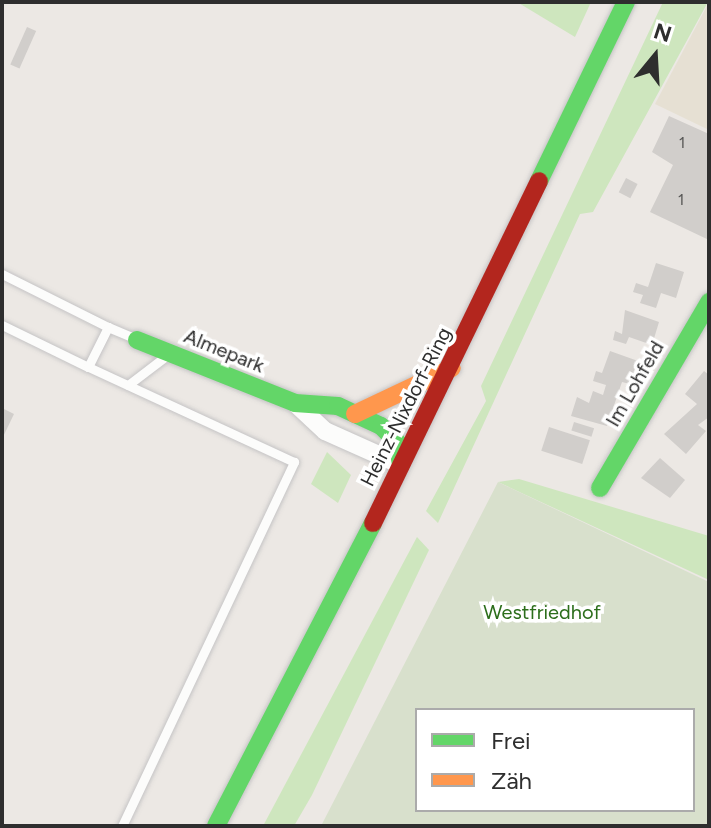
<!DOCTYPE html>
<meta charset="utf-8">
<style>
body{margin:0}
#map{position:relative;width:711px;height:828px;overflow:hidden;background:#ece8e4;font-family:Figtree,sans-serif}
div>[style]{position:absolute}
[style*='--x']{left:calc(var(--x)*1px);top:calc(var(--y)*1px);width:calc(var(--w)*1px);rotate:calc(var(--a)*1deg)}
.education>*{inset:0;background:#e6e0d3}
.green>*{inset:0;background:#cee6be}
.cemetery>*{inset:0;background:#d8e0cc}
.building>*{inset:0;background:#d1cecb;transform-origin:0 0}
.roads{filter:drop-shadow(0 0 2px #c5c4c5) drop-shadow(0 0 2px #c5c4c5)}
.lane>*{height:9px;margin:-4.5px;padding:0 4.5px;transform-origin:4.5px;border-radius:4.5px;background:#fcfcfb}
.street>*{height:18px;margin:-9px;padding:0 9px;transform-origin:9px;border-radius:9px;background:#fcfcfb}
.fast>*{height:18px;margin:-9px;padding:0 9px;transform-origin:9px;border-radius:9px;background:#63d668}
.slow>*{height:18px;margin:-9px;padding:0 9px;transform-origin:9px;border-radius:9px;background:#ff974d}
.jam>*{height:18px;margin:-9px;padding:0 9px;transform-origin:9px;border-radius:9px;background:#b3261e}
span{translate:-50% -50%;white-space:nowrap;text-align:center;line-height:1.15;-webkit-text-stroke:7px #fff;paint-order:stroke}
.number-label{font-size:16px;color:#585857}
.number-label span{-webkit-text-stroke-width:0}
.street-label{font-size:20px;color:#2e2e2e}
.park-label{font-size:20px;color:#2c6e1b}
.frame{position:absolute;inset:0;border:4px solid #2e2e2e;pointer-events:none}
.legend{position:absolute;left:415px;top:708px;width:280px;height:104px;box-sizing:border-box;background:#fff;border:2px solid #ababab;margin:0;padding:10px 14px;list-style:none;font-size:24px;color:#2e2e2e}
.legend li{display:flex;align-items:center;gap:16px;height:40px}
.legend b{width:40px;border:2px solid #ababab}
.north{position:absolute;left:615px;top:16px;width:80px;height:80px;-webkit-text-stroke:6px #fff;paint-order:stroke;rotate:18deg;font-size:22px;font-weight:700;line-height:32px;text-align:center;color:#2e2e2e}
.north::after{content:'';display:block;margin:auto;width:28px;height:36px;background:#2e2e2e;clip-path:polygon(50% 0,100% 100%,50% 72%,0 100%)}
</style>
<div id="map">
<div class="education">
<i style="clip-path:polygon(709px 2px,709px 130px,655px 104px)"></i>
</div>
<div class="green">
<i style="clip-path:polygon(517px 2px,591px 2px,575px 37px)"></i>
<i style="clip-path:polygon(663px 2px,708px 2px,593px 212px,580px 214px,438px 523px,426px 511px,486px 401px,481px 386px)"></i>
<i style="clip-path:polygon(327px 452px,351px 475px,338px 503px,311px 484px)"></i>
<i style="clip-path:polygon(519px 479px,709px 536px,709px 580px,498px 482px)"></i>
<i style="clip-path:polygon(417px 537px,429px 550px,312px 795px,294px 826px,263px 826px)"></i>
</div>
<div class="cemetery">
<i style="clip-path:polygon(evenodd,498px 482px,709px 582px,709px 826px,321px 826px,498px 482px,417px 710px,693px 710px,693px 810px,417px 810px,417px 710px)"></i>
</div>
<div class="building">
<i style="left:27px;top:27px;width:10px;height:41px;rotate:24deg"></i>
<i style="clip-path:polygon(669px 116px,709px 134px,709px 240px,650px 212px,673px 165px,652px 152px)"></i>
<i style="left:626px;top:178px;width:13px;height:16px;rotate:27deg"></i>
<i style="clip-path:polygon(656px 263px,684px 272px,676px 298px,661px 293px,656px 308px,640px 303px,643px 295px,633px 292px,636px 283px,648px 287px)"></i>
<i style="clip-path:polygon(625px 310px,659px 322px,652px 345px,629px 337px,626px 344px,613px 340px,615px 331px,622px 334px)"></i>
<i style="clip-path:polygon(610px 351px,638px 361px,630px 384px,622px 382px,607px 426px,571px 416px,577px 397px,589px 403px,593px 391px,603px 395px,606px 385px,593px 381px,596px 371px,602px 373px)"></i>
<i style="clip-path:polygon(704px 371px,709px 375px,709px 417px,698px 425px,706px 431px,686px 454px,664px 434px,697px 404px,685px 394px)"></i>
<i style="clip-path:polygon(2px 408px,14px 414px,2px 439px)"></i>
<i style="left:574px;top:422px;width:21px;height:9px;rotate:17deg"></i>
<i style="left:549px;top:427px;width:43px;height:25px;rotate:18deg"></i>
<i style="clip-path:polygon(660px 458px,685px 480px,670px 498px,641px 478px)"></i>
</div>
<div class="roads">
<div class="lane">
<i style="--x:2;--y:274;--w:119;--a:26.6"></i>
<i style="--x:2;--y:325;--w:96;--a:26"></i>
<i style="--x:128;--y:385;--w:48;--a:-37.3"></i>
<i style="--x:122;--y:826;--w:403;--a:-64.7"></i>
<i style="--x:294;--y:462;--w:227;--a:-155.2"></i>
<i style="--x:88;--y:367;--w:45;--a:-63.4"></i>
<i style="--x:108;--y:327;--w:30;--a:23"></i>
</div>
<div class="street">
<i style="--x:295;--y:403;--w:41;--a:43"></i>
<i style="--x:325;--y:431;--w:83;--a:24.1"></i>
</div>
<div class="fast">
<i style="--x:539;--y:181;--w:199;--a:-64.1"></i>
<i style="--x:137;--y:340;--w:170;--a:21.7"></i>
<i style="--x:295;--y:403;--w:43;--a:4"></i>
<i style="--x:338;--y:406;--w:47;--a:24.9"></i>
<i style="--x:381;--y:426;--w:23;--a:45"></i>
<i style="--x:397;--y:442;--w:23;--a:80"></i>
<i style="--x:600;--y:488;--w:216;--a:-59.6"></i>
<i style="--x:216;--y:826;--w:341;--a:-62.6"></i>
</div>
<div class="slow">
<i style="--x:355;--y:414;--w:107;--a:-25.4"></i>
</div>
<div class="jam">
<i style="--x:373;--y:523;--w:380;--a:-64.1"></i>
</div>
</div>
<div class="number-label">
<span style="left:682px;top:143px">1</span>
<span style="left:681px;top:200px">1</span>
</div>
<div class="street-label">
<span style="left:224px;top:351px;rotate:22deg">Almepark</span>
<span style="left:635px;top:384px;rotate:-60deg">Im Lohfeld</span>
<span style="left:406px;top:407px;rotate:-63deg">Heinz-Nixdorf-Ring</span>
</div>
<div class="park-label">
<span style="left:542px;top:612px">Westfriedhof</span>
</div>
<div class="frame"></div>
<ul class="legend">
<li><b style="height:10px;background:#63d668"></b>Frei</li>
<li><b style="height:10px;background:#ff974d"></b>Zäh</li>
</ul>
<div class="north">N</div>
</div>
